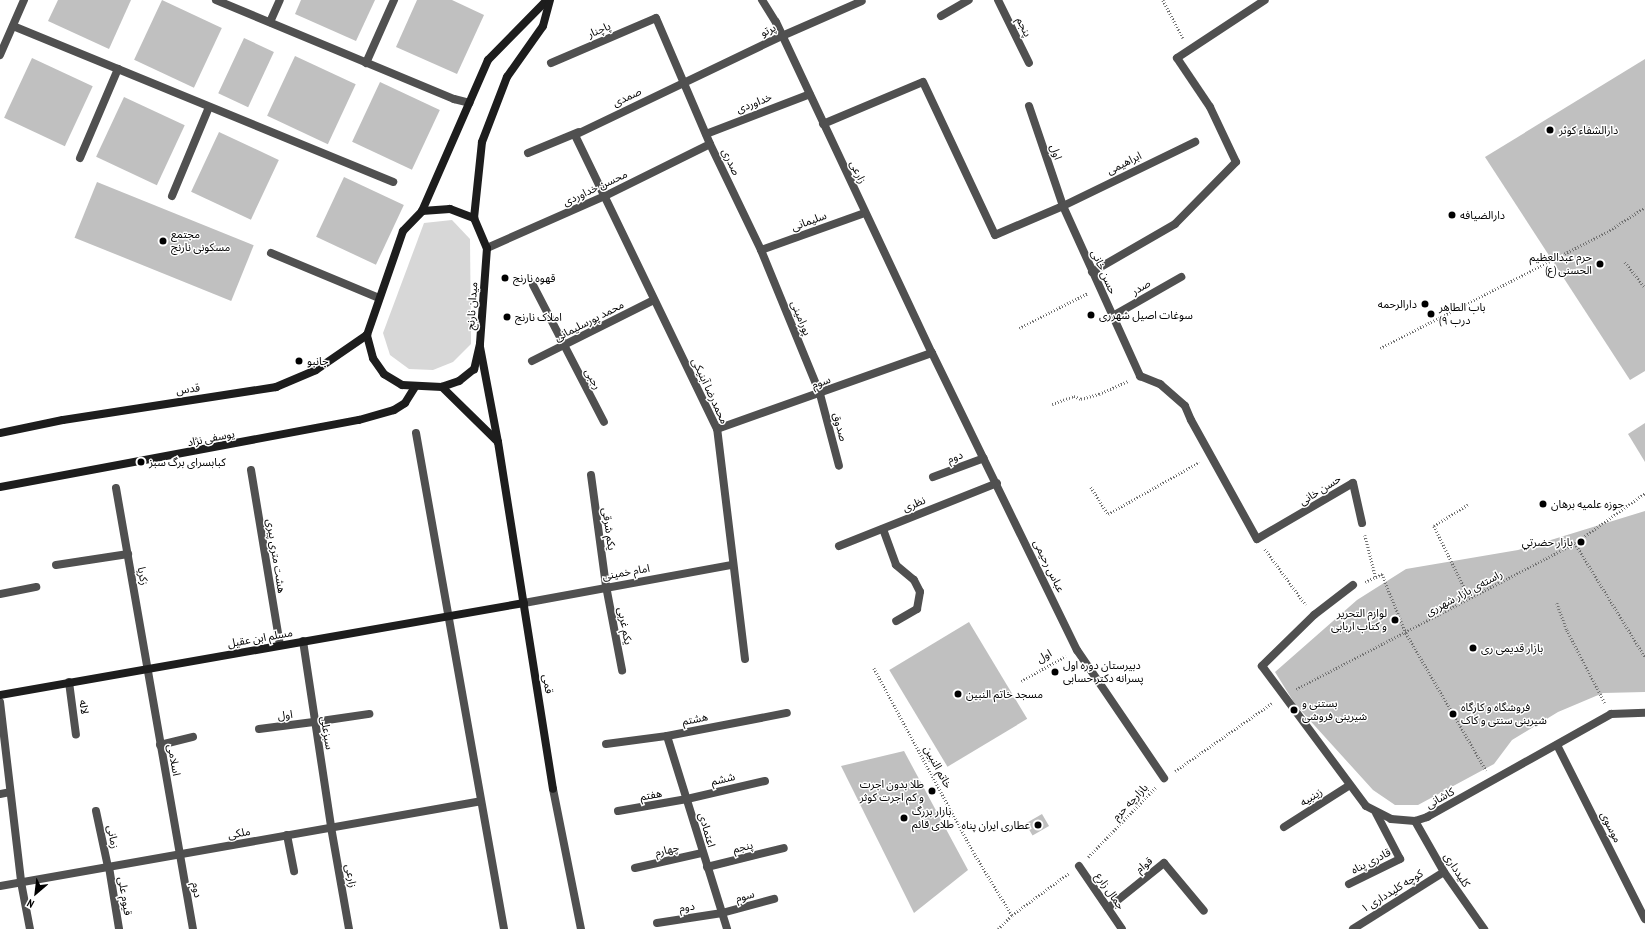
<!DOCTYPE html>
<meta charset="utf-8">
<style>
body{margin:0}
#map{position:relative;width:1645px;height:929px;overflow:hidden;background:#fff;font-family:"PT Sans Narrow","Noto Sans Arabic",sans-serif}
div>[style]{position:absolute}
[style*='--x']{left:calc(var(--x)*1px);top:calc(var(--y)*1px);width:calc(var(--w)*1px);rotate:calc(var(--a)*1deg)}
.green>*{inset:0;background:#d7d7d7}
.building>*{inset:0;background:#c0c0c0;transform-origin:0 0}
.path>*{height:2.5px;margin-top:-1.25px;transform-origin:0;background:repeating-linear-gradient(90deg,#727272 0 1px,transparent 0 3px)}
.lane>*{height:8px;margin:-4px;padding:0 4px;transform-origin:4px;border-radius:4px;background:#505050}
.street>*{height:8px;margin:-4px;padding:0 4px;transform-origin:4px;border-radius:4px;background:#505050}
.secondary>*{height:8px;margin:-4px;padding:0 4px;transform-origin:4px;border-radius:4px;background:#1d1d1d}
.dots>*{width:11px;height:11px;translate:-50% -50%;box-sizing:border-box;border:2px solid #fff;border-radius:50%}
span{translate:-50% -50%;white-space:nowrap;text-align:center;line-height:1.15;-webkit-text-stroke:3px #fff;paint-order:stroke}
.street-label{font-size:11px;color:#000}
.poi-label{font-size:11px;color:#000}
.left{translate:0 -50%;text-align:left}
.right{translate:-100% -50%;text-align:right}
.north{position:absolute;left:16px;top:873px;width:40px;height:40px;-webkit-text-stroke:3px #fff;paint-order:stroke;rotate:208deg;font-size:11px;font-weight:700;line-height:16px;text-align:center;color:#000}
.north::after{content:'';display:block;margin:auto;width:14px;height:18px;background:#000;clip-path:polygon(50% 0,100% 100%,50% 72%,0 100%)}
</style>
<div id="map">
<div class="green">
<i style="clip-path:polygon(452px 220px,470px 239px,471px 344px,453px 362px,433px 370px,409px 369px,390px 355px,383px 333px,424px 223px)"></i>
</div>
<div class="building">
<i style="clip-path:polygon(58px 0,131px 0,109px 49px,48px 21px)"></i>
<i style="left:162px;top:0;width:66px;height:66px;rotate:25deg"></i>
<i style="clip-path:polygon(301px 0,375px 0,356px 41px,295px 14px)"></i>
<i style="clip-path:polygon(417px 0,452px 0,484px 15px,457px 74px,396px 47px)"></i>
<i style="left:244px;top:38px;width:33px;height:61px;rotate:25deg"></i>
<i style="left:295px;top:56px;width:67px;height:66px;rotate:25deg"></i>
<i style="left:32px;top:58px;width:67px;height:66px;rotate:25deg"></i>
<i style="clip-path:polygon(1645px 59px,1645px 371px,1630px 380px,1485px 157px)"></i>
<i style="left:380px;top:82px;width:66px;height:66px;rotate:25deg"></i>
<i style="left:124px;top:97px;width:67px;height:66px;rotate:25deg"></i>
<i style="left:219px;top:132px;width:66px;height:66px;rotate:25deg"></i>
<i style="left:344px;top:177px;width:66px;height:66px;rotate:25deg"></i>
<i style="left:97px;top:182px;width:169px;height:60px;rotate:22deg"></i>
<i style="clip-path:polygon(1645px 423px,1645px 462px,1628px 434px)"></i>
<i style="clip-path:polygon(1645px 511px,1645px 692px,1603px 693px,1558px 712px,1512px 740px,1494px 764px,1418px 805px,1395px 805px,1373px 790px,1295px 704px,1275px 672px,1357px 600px,1406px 569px,1518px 550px)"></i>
<i style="left:969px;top:622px;width:113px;height:93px;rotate:59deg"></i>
<i style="clip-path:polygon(904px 751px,968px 870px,914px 913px,841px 766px)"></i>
<i style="left:1042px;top:814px;width:14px;height:19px;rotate:60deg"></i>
</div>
<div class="path">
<i style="--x:1163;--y:0;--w:43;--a:62.2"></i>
<i style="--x:1625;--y:262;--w:33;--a:52"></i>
<i style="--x:1019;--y:328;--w:77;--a:-26.9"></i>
<i style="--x:1380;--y:348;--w:255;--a:-27.1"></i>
<i style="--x:1607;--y:232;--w:45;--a:-33.3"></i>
<i style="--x:1052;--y:404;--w:23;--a:-20"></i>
<i style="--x:1074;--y:396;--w:8;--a:23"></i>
<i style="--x:1081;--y:399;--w:19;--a:-16"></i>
<i style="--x:1099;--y:394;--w:32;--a:-24"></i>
<i style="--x:1091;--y:487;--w:32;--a:58"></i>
<i style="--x:1108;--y:514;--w:105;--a:-29.7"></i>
<i style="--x:1468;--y:505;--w:40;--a:148"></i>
<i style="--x:1434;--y:526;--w:81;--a:63.7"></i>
<i style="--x:1365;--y:535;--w:44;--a:75.7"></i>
<i style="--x:1575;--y:543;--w:134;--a:58.4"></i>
<i style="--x:1265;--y:549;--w:69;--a:53.8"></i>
<i style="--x:1365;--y:582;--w:19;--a:-25"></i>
<i style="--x:1382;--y:574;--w:64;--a:67.9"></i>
<i style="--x:1406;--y:633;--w:159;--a:59.7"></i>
<i style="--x:1557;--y:603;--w:29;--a:70"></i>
<i style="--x:1567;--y:630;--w:82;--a:62.5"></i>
<i style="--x:874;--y:668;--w:210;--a:61.6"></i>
<i style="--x:974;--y:853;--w:73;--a:58.5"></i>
<i style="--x:1021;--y:681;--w:51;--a:-29.1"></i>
<i style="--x:1296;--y:689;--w:315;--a:-27.6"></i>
<i style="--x:1575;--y:543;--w:86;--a:-35.5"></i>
<i style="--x:1175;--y:771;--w:118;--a:-35"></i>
<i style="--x:1088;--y:857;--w:98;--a:-45.8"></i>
<i style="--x:998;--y:929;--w:20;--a:-45"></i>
<i style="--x:1012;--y:915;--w:71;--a:-36.4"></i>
</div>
<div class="lane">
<i style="--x:314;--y:722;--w:56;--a:-8.3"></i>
</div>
<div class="street">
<i style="--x:216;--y:0;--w:258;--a:22.6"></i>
<i style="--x:454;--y:99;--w:16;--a:14"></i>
<i style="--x:762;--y:0;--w:26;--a:58"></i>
<i style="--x:776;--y:22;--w:366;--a:64.8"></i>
<i style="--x:932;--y:353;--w:331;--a:64"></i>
<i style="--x:1077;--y:650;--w:155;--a:55.8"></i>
<i style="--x:998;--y:0;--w:70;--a:63.8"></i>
<i style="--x:941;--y:16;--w:32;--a:-30"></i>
<i style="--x:270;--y:22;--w:24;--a:-66"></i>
<i style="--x:13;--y:26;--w:411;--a:22.3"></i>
<i style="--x:0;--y:55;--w:60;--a:-66.4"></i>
<i style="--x:366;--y:63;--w:69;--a:-66"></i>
<i style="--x:551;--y:63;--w:114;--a:-23.2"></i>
<i style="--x:656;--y:18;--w:137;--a:66.8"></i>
<i style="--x:710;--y:144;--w:118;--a:64.3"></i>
<i style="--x:761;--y:250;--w:156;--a:67.7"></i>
<i style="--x:820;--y:394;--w:74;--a:75.2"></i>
<i style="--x:1029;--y:106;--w:106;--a:71.2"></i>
<i style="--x:1063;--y:206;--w:187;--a:65.6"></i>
<i style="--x:1140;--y:376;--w:22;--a:22"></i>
<i style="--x:1160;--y:384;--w:33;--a:41"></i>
<i style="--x:1185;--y:406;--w:15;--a:67"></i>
<i style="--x:1191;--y:420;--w:136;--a:61"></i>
<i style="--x:1257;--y:539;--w:111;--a:-30.3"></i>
<i style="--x:1353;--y:483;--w:41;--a:77.3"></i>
<i style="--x:823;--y:124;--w:108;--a:-22.8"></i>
<i style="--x:923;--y:82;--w:169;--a:64.8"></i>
<i style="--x:995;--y:235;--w:74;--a:-23.1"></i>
<i style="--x:1063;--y:206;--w:147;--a:-25.9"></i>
<i style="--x:706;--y:134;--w:111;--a:-21"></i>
<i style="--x:528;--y:153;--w:55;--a:-22.4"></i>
<i style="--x:80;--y:158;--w:97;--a:-66.9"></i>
<i style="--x:172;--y:196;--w:96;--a:-67.4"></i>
<i style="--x:487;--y:248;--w:129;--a:-23.8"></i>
<i style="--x:605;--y:196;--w:117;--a:-26.3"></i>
<i style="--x:761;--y:250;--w:110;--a:-19.6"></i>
<i style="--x:271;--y:253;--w:117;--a:22.6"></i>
<i style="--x:1092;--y:272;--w:96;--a:-30"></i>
<i style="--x:1175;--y:224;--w:87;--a:-45.5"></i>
<i style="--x:1236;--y:162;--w:61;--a:-115.3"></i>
<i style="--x:1210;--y:107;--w:59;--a:-124"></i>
<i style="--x:1177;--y:58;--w:105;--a:-33.4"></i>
<i style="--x:533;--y:285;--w:154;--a:62.6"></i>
<i style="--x:1111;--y:317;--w:81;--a:-29.7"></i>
<i style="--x:532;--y:361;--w:136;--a:-26.6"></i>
<i style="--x:717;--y:429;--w:228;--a:-19.5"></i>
<i style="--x:416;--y:433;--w:504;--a:79.94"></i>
<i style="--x:251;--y:470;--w:177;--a:80.6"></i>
<i style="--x:591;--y:475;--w:112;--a:82.3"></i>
<i style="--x:606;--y:586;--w:86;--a:79.2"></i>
<i style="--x:933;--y:477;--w:54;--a:-20.4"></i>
<i style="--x:116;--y:488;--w:448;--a:80.1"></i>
<i style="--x:883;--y:529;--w:38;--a:70"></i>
<i style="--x:896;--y:565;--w:23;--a:40"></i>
<i style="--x:914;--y:580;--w:13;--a:63"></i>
<i style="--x:920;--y:592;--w:17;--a:100"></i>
<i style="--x:917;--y:609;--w:24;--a:150"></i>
<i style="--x:839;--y:546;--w:170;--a:-21.7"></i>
<i style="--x:56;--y:565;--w:73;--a:-8.7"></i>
<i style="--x:1353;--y:585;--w:49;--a:142.4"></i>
<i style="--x:1314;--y:615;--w:73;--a:135.6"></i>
<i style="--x:1262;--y:666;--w:174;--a:53.4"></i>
<i style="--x:1366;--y:806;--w:28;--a:27"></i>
<i style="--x:1391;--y:819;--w:24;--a:5"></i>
<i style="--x:1415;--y:821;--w:13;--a:-18"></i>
<i style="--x:1427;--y:817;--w:211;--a:-29.2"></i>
<i style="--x:1611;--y:714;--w:34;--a:-2"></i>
<i style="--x:0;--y:594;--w:37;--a:-11"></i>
<i style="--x:524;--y:603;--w:210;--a:-10.4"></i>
<i style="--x:303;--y:641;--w:188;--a:81.4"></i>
<i style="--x:331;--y:827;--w:104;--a:80"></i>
<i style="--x:745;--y:659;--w:232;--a:-96.9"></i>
<i style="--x:717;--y:429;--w:326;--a:-115.8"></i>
<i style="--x:575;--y:135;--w:229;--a:-25.6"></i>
<i style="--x:782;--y:36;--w:87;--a:-23.6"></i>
<i style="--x:69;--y:682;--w:53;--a:82.5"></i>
<i style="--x:0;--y:702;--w:181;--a:83.3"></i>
<i style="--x:21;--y:882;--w:48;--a:79.2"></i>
<i style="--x:259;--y:729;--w:55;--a:-7.3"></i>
<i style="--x:667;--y:736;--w:202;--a:72.7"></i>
<i style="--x:606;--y:744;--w:62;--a:-7.5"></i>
<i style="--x:667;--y:736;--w:122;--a:-10.9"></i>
<i style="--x:160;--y:745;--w:34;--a:-14"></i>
<i style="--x:1557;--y:745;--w:195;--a:63.2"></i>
<i style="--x:553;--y:789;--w:143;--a:78.7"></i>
<i style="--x:0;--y:794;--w:10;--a:-11"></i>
<i style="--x:96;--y:811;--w:57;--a:77.9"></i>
<i style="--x:618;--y:811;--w:70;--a:-9.9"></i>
<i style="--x:687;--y:799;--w:80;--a:-13"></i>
<i style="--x:1415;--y:821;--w:59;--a:60.4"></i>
<i style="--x:1444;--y:872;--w:70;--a:54.9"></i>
<i style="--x:1284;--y:827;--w:78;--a:-32.5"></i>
<i style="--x:287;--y:835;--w:37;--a:79"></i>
<i style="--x:1079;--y:866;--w:76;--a:55.7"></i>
<i style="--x:109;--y:867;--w:63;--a:80.8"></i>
<i style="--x:707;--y:867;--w:79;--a:-13.9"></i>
<i style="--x:635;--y:868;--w:69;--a:-12.6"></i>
<i style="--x:1349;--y:884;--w:57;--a:-26.1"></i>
<i style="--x:1400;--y:859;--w:52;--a:-117.6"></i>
<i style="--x:0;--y:886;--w:488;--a:-10"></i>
<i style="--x:1108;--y:908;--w:72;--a:-38.8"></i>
<i style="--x:1164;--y:863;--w:62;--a:50.2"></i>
<i style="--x:657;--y:923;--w:66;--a:-8.7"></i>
<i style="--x:722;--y:913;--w:54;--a:-15.1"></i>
<i style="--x:1353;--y:929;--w:107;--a:-32.1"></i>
</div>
<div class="secondary">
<i style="--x:450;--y:209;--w:26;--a:21"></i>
<i style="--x:474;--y:218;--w:33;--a:67"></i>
<i style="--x:487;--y:248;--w:96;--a:94.2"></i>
<i style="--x:480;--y:344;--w:26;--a:103"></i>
<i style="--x:474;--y:369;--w:19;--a:141"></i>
<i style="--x:459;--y:381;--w:18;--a:161"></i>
<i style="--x:442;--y:387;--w:40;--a:-177.1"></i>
<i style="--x:402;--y:385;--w:21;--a:-149"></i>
<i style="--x:384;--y:374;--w:19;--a:-125"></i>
<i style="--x:373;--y:358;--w:24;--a:-105"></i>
<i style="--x:367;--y:335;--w:110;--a:-70.9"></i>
<i style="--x:403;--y:231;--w:28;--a:-46"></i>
<i style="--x:422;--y:211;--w:28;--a:-4"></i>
<i style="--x:422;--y:211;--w:165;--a:-66.4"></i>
<i style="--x:488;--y:60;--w:84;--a:-45.5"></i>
<i style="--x:474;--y:218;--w:76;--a:-84"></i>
<i style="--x:482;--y:142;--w:70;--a:-69"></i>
<i style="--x:507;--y:77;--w:62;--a:-54.8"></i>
<i style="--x:543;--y:26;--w:27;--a:-75"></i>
<i style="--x:480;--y:347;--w:97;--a:79.3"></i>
<i style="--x:498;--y:442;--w:351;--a:81"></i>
<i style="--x:442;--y:387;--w:78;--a:44.5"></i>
<i style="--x:0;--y:433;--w:64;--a:-11.7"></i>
<i style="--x:63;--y:420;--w:216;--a:-8.8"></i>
<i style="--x:276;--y:387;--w:43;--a:-23"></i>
<i style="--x:316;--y:370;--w:62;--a:-34.5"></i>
<i style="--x:0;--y:487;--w:365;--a:-10.6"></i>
<i style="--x:359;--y:420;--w:36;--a:-16"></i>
<i style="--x:394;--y:410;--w:13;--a:-32"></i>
<i style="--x:405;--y:403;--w:19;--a:-58"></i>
<i style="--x:0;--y:695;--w:532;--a:-9.96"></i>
</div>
<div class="dots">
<i style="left:1550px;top:130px;background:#000"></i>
<i style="left:1452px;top:215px;background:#000"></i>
<i style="left:163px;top:241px;background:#000"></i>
<i style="left:1600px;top:264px;background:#000"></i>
<i style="left:505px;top:278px;background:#000"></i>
<i style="left:1425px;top:304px;background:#000"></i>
<i style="left:1431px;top:314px;background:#000"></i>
<i style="left:1091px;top:315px;background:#000"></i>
<i style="left:507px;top:317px;background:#000"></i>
<i style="left:299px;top:361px;background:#000"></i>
<i style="left:141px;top:462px;background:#000"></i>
<i style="left:1543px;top:504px;background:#000"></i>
<i style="left:1581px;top:542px;background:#000"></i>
<i style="left:1395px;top:620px;background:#000"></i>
<i style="left:1473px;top:648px;background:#000"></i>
<i style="left:1055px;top:672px;background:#000"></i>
<i style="left:958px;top:694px;background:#000"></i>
<i style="left:1294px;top:710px;background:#000"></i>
<i style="left:1453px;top:714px;background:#000"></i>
<i style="left:932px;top:791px;background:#000"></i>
<i style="left:904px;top:818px;background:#000"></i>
<i style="left:1038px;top:825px;background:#000"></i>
</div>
<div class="street-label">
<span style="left:1024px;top:27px;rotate:64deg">پنجم</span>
<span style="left:599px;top:30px;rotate:-23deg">پاچنار</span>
<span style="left:768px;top:30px;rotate:-25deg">پرتو</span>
<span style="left:627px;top:97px;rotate:-25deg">صمدی</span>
<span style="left:754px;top:103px;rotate:-21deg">خداوردی</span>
<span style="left:1056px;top:152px;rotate:71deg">اول</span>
<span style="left:731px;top:162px;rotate:65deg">صدری</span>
<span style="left:1124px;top:163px;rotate:-26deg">ابراهیمی</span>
<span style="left:858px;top:172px;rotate:65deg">زارعی</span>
<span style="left:595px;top:188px;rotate:-25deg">محسن خداوردی</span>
<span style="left:809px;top:221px;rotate:-20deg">سلیمانی</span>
<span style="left:1104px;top:272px;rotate:66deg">حسن خانی</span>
<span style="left:1141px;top:287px;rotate:-30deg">صدر</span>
<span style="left:472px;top:306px;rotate:-86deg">میدان نارنج</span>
<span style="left:801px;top:318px;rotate:68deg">پورامینی</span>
<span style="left:589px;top:321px;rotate:-27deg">محمد پورسلیمانی</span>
<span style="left:593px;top:379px;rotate:62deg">رجبی</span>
<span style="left:821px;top:382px;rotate:-20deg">سوم</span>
<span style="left:188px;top:389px;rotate:-8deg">قدس</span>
<span style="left:710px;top:391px;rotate:65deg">محمدرضا آبنیکی</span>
<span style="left:840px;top:427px;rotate:75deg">صدوق</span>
<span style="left:211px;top:438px;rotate:-11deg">یوسفی نژاد</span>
<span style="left:955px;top:457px;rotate:-21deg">دوم</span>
<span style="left:1320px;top:490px;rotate:-32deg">حسن خانی</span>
<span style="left:914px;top:504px;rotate:-22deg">نظری</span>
<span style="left:609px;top:529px;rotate:82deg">یکم شرقی</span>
<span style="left:276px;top:556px;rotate:81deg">هشت متری پیری</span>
<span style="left:1049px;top:566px;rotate:64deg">عباس رحیمی</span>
<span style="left:626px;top:572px;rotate:-10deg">امام خمینی</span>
<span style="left:143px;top:576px;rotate:80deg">زکریا</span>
<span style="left:1464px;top:593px;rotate:-28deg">راسته‌ی بازار شهر‌ری</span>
<span style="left:625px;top:626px;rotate:79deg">یکم غربی</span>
<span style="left:260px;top:638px;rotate:-10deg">مسلم ابن عقیل</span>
<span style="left:1044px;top:656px;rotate:-29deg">اول</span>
<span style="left:548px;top:684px;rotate:81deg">قمی</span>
<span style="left:84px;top:707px;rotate:83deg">لاله</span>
<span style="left:285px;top:715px;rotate:-7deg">اول</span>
<span style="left:695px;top:719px;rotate:-11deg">هشتم</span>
<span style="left:327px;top:733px;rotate:81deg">سبزعلی</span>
<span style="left:174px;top:760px;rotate:80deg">اسلامی</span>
<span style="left:938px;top:767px;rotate:62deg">خاتم النبین</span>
<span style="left:723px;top:779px;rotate:-13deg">ششم</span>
<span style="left:651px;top:795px;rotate:-10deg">هفتم</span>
<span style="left:1311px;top:797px;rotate:-33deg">زینبیه</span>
<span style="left:1440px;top:798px;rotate:-29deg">کاشانی</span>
<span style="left:1130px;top:802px;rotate:-46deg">بازارچه حرم</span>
<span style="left:1611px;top:827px;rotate:63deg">موسوی</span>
<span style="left:707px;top:830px;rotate:74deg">اعتمادی</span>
<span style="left:239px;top:833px;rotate:-10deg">ملکی</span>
<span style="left:113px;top:837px;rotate:79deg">زمانی</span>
<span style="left:743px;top:847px;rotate:-14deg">پنجم</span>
<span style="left:667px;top:850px;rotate:-13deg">چهارم</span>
<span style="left:1371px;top:861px;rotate:-27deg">قادری پناه</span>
<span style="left:1144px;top:865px;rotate:-39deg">قوام</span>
<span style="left:1457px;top:870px;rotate:57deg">کلیدداری</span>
<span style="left:351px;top:876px;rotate:80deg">زارعی</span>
<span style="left:197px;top:890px;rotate:80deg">دوم</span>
<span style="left:1110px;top:891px;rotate:55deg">جمال زارع</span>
<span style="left:1392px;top:891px;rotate:-32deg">کوچه کلیدداری ۱</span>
<span style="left:125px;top:896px;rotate:81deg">قیوم علی</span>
<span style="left:745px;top:896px;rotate:-15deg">سوم</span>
<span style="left:687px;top:907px;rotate:-8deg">دوم</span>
</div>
<div class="poi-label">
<span class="left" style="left:1559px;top:130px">دارالشفاء کوثر</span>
<span class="left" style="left:1460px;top:215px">دارالضیافه</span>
<span class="left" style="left:171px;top:241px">مجتمع<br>مسکونی نارنج</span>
<span class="right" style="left:1592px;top:264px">حرم عبدالعظیم<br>الحسنی (ع)</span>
<span class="left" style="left:513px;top:278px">قهوه نارنج</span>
<span class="right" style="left:1417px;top:304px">دارالرحمه</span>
<span class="left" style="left:1439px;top:314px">باب الطاهر<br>(درب ۹</span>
<span class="left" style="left:1099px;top:315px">سوغات اصیل شهرری</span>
<span class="left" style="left:515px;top:317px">املاک نارنج</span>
<span class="left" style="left:307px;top:361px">جانبو</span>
<span class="left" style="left:149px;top:462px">کبابسرای برگ سبز</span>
<span class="left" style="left:1551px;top:504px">حوزه علمیه برهان</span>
<span class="right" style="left:1573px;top:542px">بازار حضرتي</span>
<span class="right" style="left:1387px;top:620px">لوازم التحریر<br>و کتاب اربابی</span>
<span class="left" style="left:1481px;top:648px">بازار قدیمی ری</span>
<span class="left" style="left:1063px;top:672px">دبیرستان دوره اول<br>پسرانه دکتر حسابی</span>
<span class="left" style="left:966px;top:694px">مسجد خاتم النبین</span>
<span class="left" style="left:1302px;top:710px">بستنی و<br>شیرینی فروشی</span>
<span class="left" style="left:1461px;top:714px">فروشگاه و کارگاه<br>شیرینی سنتی و کاک</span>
<span class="right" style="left:924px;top:791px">طلا بدون اجرت<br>و كم اجرت كوثر</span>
<span class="left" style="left:912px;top:818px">بازار بزرگ<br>طلای قائم</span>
<span class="right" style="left:1030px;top:825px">عطاری ایران پناه</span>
</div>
<div class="north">N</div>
</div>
